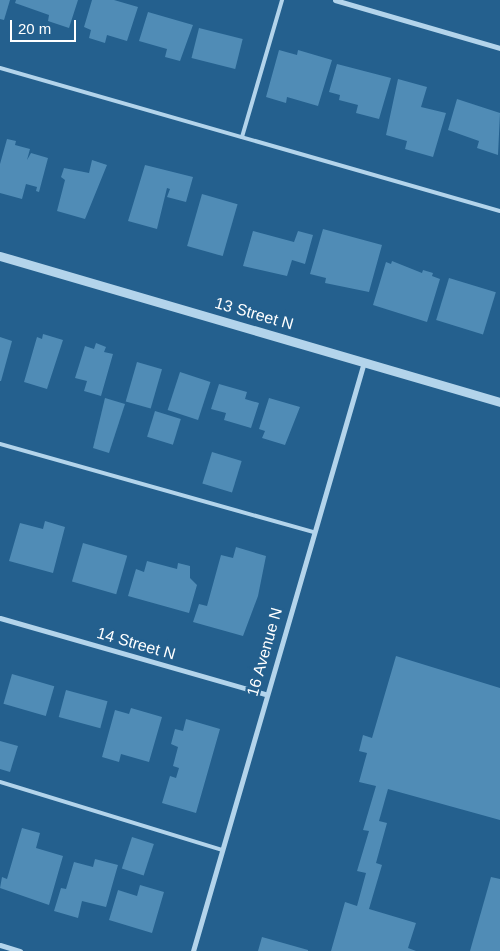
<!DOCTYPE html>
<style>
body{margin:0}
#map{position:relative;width:500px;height:951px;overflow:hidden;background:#24608e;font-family:Helvetica,sans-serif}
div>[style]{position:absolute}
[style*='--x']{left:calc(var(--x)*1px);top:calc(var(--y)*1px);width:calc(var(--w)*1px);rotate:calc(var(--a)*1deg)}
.building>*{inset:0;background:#508cb6;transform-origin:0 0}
.service>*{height:4px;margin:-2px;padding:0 2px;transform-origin:2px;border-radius:2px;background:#b3d4eb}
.minor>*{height:5px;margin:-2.5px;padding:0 2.5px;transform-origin:2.5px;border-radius:2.5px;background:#b3d4eb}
.tertiary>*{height:9px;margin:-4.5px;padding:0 4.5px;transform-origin:4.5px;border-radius:4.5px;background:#b3d4eb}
span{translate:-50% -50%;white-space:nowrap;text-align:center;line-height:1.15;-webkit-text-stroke:4.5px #24608e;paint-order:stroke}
.street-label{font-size:16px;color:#fff}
.scale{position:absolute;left:10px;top:20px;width:66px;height:22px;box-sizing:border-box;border:2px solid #fff;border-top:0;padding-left:6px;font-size:15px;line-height:18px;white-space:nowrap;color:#fff;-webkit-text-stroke:4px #24608e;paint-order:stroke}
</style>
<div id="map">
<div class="building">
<i style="clip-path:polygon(0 0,10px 0,4px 20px,0 19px)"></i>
<i style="clip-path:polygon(16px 0,78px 0,69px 28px,48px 21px,49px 15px,15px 3px)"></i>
<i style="clip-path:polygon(92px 0,114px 0,138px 7px,127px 41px,107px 35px,105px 43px,89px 38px,91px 30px,84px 27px)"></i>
<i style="clip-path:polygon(148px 12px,193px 25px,180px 61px,165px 57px,167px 49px,139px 41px)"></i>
<i style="left:199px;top:28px;width:45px;height:31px;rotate:14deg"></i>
<i style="clip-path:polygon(279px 50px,297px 55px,298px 50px,332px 60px,318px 106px,287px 97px,286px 103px,266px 97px)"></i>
<i style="clip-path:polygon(337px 64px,391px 78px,379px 119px,356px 113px,358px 105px,339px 100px,340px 95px,329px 92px)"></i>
<i style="clip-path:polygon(398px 79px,427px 87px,421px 107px,446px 113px,433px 157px,405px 149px,407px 141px,386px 135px)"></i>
<i style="clip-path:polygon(457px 99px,500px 113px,498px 155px,477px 148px,479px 141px,448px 130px)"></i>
<i style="clip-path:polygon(7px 139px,16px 141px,15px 145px,30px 149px,27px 160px,31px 153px,48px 158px,39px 192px,36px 191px,37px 187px,26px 184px,22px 199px,0 193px,0 164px)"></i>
<i style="clip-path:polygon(92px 160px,107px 165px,85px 219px,57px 211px,65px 180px,61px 177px,64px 168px,89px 173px)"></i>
<i style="clip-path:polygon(145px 165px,193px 177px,186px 202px,167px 197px,170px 189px,167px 188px,157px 229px,128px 221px)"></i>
<i style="left:202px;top:194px;width:37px;height:54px;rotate:16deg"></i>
<i style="clip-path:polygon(323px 229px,382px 245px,369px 292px,325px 283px,326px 278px,310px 274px)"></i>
<i style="clip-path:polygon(253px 231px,294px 242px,298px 231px,313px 235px,305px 264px,292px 260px,287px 276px,243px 266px)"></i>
<i style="clip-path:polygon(392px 261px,422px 273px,423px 270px,433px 273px,432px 276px,440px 279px,427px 322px,373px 305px,386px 262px,391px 264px)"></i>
<i style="left:449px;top:278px;width:49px;height:44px;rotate:17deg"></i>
<i style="clip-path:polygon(43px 334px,63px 340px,47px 389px,24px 382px,37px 337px,42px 339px)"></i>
<i style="clip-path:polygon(0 337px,12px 341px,1px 381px,0 381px)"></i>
<i style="clip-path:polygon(96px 343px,106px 347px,104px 352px,113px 354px,101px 396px,84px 391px,87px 381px,75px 378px,85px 346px,94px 349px)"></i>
<i style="left:137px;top:362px;width:26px;height:41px;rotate:16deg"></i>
<i style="left:180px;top:372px;width:32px;height:40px;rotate:18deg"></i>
<i style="clip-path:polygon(219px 384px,247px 392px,245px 399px,259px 403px,251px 428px,224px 420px,226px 413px,211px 409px)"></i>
<i style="clip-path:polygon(105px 398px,125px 404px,109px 453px,93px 448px)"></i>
<i style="clip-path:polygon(269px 398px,300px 407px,285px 445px,262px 438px,265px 431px,259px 429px)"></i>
<i style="left:155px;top:411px;width:27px;height:27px;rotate:17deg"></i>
<i style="left:212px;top:452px;width:31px;height:33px;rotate:17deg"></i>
<i style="clip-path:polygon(45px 521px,65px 527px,53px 573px,9px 561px,20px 523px,43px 529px)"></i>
<i style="left:83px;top:543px;width:46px;height:40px;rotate:16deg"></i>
<i style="clip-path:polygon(236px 547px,266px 556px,258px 596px,243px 636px,193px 622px,199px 604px,207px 606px,221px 555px,233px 558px)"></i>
<i style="clip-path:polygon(147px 561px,177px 569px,178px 563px,190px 566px,190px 578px,197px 585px,189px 613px,128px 596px,136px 569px,144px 572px)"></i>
<i style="clip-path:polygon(396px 656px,500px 688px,500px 820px,388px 789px,379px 821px,387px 823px,376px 863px,382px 865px,369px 909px,416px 923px,408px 948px,416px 951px,331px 951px,345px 902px,357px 906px,366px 873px,357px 871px,369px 831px,363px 830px,376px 786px,359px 782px,367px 753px,359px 751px,363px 735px,372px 738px)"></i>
<i style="left:12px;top:674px;width:44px;height:31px;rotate:16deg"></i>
<i style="left:66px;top:690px;width:43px;height:28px;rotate:15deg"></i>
<i style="clip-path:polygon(131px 708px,162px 717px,149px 762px,121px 754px,119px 762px,102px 757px,115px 710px,129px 714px)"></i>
<i style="clip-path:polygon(186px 719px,220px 729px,196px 813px,162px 803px,170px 776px,176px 778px,179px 768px,173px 766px,178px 747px,171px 744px,175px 729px,183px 731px)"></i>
<i style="clip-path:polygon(0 741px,18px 746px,10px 772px,0 769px)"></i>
<i style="clip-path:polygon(22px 828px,40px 833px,36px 848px,63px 856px,49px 905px,0 888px,2px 877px,7px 879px)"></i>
<i style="left:132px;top:837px;width:23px;height:33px;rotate:18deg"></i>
<i style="clip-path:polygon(95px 859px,118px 865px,106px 907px,82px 901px,78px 918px,54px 911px,61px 888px,66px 889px,74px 862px,93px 867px)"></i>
<i style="clip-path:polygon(491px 877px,500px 879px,500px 951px,470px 951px)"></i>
<i style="clip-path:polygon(140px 885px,164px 892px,152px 933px,109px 920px,118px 890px,137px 896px)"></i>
<i style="clip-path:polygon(262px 937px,308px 950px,308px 951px,258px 951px)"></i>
</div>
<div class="service">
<i style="--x:0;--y:68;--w:520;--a:15.96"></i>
<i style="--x:242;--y:137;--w:143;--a:-73.7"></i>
<i style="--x:0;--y:444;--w:325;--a:15.7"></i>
<i style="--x:0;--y:782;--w:232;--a:17"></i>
</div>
<div class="minor">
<i style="--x:335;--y:0;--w:172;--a:16.2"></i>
<i style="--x:0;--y:618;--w:276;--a:16"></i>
<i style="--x:0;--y:945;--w:21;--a:17"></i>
<i style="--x:193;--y:951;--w:613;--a:-73.81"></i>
</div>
<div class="tertiary">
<i style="--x:0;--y:256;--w:521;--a:16.28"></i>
</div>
<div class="street-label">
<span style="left:254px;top:314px;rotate:16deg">13 Street N</span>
<span style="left:136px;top:644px;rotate:16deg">14 Street N</span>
<span style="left:265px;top:652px;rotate:-74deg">16 Avenue N</span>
</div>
<div class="scale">20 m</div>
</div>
